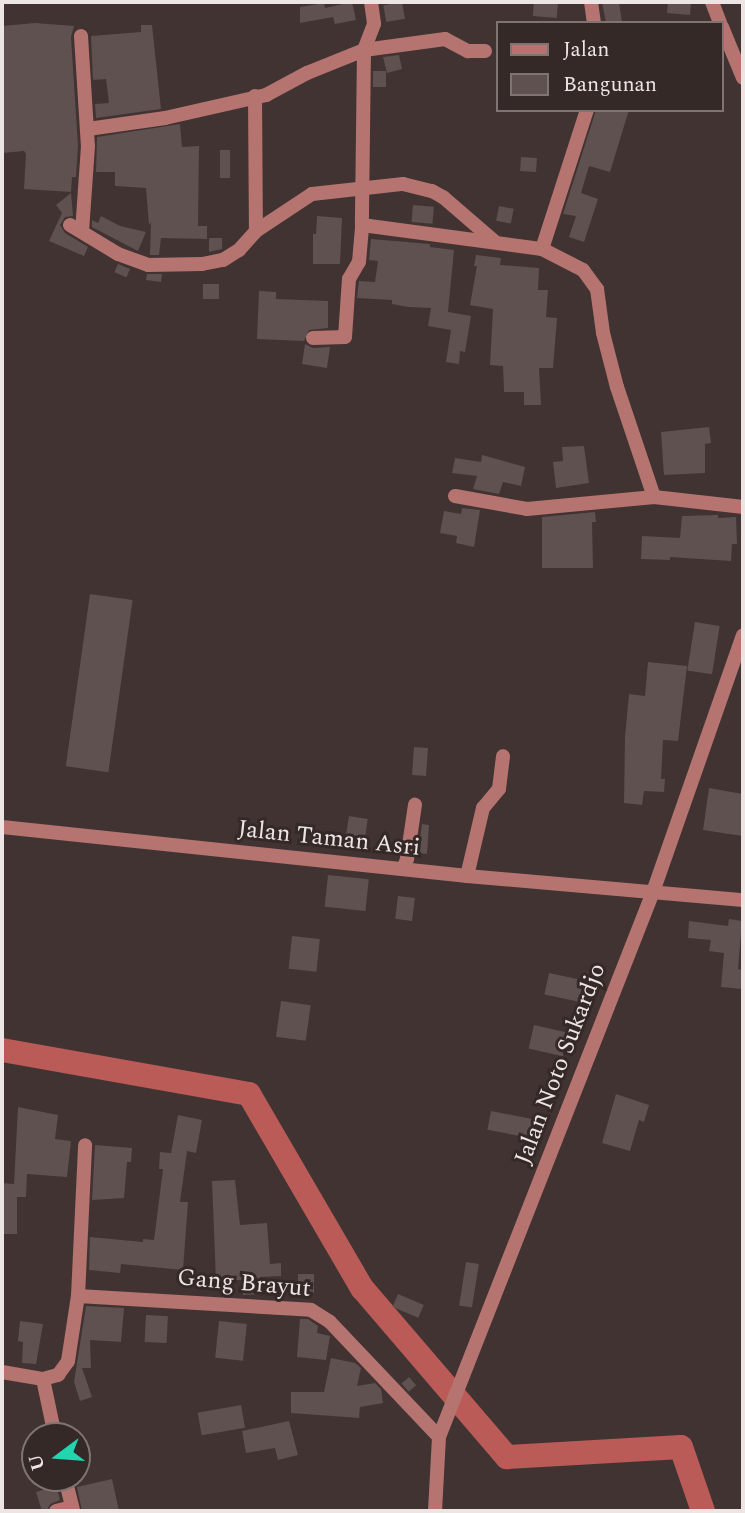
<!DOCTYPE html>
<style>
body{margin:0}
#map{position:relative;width:745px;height:1513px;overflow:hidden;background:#403332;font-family:Spectral,serif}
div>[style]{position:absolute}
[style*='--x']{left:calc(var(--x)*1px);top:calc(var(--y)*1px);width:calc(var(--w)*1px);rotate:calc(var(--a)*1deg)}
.river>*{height:24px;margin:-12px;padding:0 12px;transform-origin:12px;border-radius:12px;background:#ba5b58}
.building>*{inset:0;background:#5e5150;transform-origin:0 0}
.minor>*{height:14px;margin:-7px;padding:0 7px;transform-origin:7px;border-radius:7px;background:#b57470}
span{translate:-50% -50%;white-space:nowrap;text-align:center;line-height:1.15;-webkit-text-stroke:6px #352928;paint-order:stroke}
.street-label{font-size:24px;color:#ede5e4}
.frame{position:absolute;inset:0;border:4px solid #ede5e4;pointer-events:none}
.legend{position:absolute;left:496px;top:21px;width:228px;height:91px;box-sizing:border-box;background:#352928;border:2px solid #7f7473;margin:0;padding:9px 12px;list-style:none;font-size:21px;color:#ede5e4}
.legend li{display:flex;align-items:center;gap:14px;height:35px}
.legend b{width:35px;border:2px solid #7f7473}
.north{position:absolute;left:21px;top:1422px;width:70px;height:70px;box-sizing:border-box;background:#352928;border:2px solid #7f7473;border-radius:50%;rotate:254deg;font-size:19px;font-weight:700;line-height:28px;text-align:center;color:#ede5e4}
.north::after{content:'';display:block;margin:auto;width:24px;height:32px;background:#21d5af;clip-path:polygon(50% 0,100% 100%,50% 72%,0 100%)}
</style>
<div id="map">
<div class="river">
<i style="--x:2;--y:1050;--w:251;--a:10.1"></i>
<i style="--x:249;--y:1094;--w:225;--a:59.8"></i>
<i style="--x:362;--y:1288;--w:223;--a:49.4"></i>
<i style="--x:507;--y:1457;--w:174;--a:-3.3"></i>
<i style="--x:681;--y:1447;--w:68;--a:71"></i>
</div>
<div class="building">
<i style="clip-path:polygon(352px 2px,356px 20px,335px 24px,333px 17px,300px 23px,300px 7px,324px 3px,325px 8px)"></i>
<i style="left:402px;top:2px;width:17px;height:19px;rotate:80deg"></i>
<i style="left:534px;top:2px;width:24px;height:14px;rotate:5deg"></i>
<i style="clip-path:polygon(602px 2px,619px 2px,622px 23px,606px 23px)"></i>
<i style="clip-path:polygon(668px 2px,691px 2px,690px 15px,667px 13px)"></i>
<i style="clip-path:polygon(35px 23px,74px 26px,71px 37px,78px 146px,76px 177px,72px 177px,71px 192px,24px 189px,26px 154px,24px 151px,2px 153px,2px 26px)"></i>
<i style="clip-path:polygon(141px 25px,152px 25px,161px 109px,96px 118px,95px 104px,109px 103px,106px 79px,93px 80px,91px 36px,141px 32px)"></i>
<i style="clip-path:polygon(399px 55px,402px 69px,387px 73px,383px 57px)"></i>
<i style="left:373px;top:71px;width:13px;height:16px"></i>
<i style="clip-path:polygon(596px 110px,629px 110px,610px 172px,589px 166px,581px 193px,598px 199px,584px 242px,569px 237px,576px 216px,563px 214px)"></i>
<i style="clip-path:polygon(180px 124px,182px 147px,199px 146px,198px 226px,207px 226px,207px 239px,161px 238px,159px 255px,150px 255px,151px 222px,149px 225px,146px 188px,115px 186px,115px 172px,96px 172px,97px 137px)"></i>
<i style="left:220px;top:150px;width:10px;height:28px"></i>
<i style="left:521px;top:157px;width:16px;height:14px;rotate:4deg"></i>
<i style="clip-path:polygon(71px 193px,73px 216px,65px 217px,60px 225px,65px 233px,88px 247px,84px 256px,49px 241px,62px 213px,56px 205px)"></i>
<i style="left:413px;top:205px;width:21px;height:17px;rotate:5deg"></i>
<i style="left:499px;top:206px;width:15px;height:15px;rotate:11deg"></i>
<i style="clip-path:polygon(101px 216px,120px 226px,146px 232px,138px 251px,92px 227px,92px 220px,98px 223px)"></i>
<i style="clip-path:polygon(317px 216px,342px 218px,340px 264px,313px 264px,313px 234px,316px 234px)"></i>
<i style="clip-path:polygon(209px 238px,222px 238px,222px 249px,209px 252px)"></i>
<i style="clip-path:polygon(371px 239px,430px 244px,430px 247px,454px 250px,448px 312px,471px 316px,465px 352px,460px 351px,459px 364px,446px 362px,451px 330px,428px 326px,431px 308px,408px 307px,392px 304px,392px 300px,357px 298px,359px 281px,375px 282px,378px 261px,369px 260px)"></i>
<i style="clip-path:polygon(476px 255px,501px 258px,500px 265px,539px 268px,538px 290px,548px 290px,546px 317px,557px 318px,553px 368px,539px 368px,541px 405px,524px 405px,524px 392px,504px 392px,503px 366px,490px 365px,493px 309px,470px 305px,477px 266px,474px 266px)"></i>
<i style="left:118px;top:264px;width:13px;height:9px;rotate:23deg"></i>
<i style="clip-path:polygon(147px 274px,162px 274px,161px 282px,146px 280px)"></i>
<i style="left:203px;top:284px;width:16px;height:15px"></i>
<i style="clip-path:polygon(259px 291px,276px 292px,276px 299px,328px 301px,328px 328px,309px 330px,304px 341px,257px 339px)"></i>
<i style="clip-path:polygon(305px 344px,313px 348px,330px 347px,327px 368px,302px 364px)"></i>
<i style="clip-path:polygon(709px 427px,711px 443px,705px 444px,705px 473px,664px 475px,661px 432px)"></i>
<i style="clip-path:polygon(584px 446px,589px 483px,556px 488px,553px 462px,563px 461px,562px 447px)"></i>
<i style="clip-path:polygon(482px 455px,525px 467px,521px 486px,503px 482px,499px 494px,473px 489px,477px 476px,452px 473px,455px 458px,481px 462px)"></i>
<i style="clip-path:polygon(462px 508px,480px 510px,474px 547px,456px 543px,457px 536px,440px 533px,444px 511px,461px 514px)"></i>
<i style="clip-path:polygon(595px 512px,596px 522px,592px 522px,593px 568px,542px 568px,542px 517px)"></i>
<i style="clip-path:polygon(718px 515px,718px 518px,736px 517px,737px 544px,732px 544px,731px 561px,670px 557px,670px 560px,641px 559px,642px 536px,680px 538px,682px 516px)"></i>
<i style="left:90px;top:594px;width:43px;height:174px;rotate:8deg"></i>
<i style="left:695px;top:622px;width:25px;height:49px;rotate:9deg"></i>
<i style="clip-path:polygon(648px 662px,687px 666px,678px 741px,663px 740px,661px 779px,665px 779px,664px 792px,644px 791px,642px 805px,624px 803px,625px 737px,629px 694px,645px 696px)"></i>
<i style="left:414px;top:747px;width:14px;height:28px;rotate:4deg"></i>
<i style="clip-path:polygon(709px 788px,743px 794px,742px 836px,703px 830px)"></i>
<i style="left:349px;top:816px;width:19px;height:21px;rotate:9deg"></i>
<i style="clip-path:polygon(422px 824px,429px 825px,427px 854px,418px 853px)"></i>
<i style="left:328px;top:875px;width:41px;height:32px;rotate:6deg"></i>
<i style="left:398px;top:896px;width:17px;height:23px;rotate:7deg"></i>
<i style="clip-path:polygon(729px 919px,742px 921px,738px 969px,743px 970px,743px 989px,721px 987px,724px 953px,709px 951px,711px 940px,688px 938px,689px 921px,728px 926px)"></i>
<i style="left:292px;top:936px;width:28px;height:33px;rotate:6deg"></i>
<i style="left:549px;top:973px;width:35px;height:22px;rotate:12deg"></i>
<i style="left:281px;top:1001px;width:30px;height:36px;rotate:8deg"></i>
<i style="left:534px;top:1025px;width:35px;height:24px;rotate:13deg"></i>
<i style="clip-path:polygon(616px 1094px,649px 1105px,644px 1122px,639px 1120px,630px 1151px,602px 1143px)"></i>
<i style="clip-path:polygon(18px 1107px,58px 1115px,55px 1139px,71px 1141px,67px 1177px,27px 1174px,26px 1197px,17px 1197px,17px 1234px,2px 1234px,2px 1183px,14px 1184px)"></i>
<i style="left:491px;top:1111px;width:48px;height:19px;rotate:11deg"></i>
<i style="clip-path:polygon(178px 1115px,202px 1120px,196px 1153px,187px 1151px,180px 1202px,188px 1202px,183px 1270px,121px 1264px,120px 1273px,89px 1270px,90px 1237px,143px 1242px,143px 1239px,154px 1240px,163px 1169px,159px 1169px,160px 1152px,171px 1153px)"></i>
<i style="clip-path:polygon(95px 1145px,132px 1148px,131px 1162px,127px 1162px,124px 1198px,92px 1200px)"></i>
<i style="clip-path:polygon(235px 1180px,240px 1225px,267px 1223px,270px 1264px,281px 1263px,281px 1276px,260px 1277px,261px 1294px,243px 1295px,242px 1280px,216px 1280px,212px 1181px)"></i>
<i style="left:466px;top:1262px;width:13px;height:44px;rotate:9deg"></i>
<i style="left:298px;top:1274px;width:16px;height:19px"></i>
<i style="left:398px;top:1294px;width:28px;height:14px;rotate:23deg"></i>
<i style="clip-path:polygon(86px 1306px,124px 1308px,121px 1342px,90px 1340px,91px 1368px,82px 1368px,92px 1397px,80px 1401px,74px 1382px)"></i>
<i style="left:146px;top:1315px;width:22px;height:27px;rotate:3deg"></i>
<i style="clip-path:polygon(300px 1319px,308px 1319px,318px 1326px,317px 1333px,330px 1336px,326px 1360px,297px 1357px)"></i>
<i style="clip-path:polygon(20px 1321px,43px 1324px,36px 1364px,22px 1363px,23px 1342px,18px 1341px)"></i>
<i style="left:219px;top:1321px;width:28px;height:37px;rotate:6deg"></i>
<i style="clip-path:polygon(331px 1358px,355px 1363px,361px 1368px,357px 1386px,375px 1383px,381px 1389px,383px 1403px,360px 1407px,359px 1418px,291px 1413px,291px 1392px,324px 1392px)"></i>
<i style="left:409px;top:1377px;width:11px;height:10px;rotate:49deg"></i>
<i style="left:241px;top:1405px;width:23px;height:44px;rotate:80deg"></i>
<i style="clip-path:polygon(289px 1421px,298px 1455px,278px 1460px,275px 1448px,246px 1453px,242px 1431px)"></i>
<i style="clip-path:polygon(112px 1479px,119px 1511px,82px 1511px,77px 1487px)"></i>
<i style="clip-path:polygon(56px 1486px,60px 1500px,50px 1504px,47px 1511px,42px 1511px,36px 1492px)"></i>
</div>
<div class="minor">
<i style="--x:371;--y:2;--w:22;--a:82"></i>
<i style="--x:374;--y:24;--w:28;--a:111"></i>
<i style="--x:364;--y:50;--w:175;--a:90.7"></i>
<i style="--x:362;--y:225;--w:182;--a:7.6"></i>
<i style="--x:542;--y:249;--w:46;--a:27.1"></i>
<i style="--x:583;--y:270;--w:24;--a:54"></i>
<i style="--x:597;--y:289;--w:44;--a:82.2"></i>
<i style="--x:603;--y:333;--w:56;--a:75.5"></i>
<i style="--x:617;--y:387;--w:116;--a:71.4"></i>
<i style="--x:591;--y:2;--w:21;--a:82"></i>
<i style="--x:712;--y:2;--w:22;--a:69"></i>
<i style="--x:722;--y:27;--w:55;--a:67.6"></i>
<i style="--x:81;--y:36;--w:110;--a:86.4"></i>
<i style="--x:88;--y:146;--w:85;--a:94"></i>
<i style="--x:255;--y:96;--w:135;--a:89.6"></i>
<i style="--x:88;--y:129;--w:78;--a:-8.1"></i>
<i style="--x:165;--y:118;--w:104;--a:-12.8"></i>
<i style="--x:266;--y:95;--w:47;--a:-28.2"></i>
<i style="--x:307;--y:73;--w:61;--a:-22"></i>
<i style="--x:364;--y:50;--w:82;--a:-7.7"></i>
<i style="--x:445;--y:39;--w:26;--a:28"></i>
<i style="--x:468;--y:51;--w:17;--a:0"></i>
<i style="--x:70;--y:225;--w:56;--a:31.1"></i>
<i style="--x:118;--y:254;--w:32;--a:20"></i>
<i style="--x:148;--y:265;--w:54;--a:-1.1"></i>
<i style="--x:202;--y:264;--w:21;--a:-11"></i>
<i style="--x:223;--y:260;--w:19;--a:-32"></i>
<i style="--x:239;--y:250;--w:25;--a:-48"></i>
<i style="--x:256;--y:231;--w:67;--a:-33.5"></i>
<i style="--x:312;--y:194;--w:92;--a:-6.3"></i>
<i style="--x:403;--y:184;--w:30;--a:14"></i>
<i style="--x:432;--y:191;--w:13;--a:29"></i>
<i style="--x:443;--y:197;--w:67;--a:40.8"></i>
<i style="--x:542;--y:249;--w:146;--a:-72.1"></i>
<i style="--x:313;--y:338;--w:32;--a:-2"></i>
<i style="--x:345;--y:337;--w:58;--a:-86.1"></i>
<i style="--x:349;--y:279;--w:20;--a:-60"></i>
<i style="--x:359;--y:262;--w:37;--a:-85"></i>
<i style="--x:455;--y:496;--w:73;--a:10.2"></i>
<i style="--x:527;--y:509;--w:128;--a:-5.4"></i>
<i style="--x:654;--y:497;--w:90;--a:6.4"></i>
<i style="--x:2;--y:827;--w:468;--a:6"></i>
<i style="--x:467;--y:876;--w:277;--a:5"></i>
<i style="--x:403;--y:869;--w:11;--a:-68"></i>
<i style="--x:407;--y:859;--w:55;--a:-81.6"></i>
<i style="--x:467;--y:876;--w:70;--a:-76.8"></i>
<i style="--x:483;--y:808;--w:25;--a:-50"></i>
<i style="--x:499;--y:789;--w:33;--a:-83"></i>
<i style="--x:78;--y:1296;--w:233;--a:3.4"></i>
<i style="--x:311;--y:1310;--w:22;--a:32"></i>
<i style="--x:330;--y:1322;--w:158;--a:46.5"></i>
<i style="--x:2;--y:1372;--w:42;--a:9.7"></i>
<i style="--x:43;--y:1379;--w:16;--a:-15"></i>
<i style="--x:58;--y:1375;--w:17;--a:-54"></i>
<i style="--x:68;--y:1361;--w:66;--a:-81.3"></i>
<i style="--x:78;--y:1296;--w:151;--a:-87.3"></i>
<i style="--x:43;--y:1379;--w:58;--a:78.1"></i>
<i style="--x:65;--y:1478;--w:34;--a:76"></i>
<i style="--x:56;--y:1511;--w:16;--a:-14"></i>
<i style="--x:435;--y:1511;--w:74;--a:-86.9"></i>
<i style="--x:439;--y:1437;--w:586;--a:-68.56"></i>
<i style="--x:653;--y:892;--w:272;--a:-70.7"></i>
</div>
<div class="street-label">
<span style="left:329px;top:839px;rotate:6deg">Jalan Taman Asri</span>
<span style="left:561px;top:1064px;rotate:-69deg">Jalan Noto Sukardjo</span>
<span style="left:244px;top:1284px;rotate:5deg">Gang Brayut</span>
</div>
<div class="frame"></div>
<ul class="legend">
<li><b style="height:9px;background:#b57470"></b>Jalan</li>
<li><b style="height:19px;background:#5e5150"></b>Bangunan</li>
</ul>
<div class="north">U</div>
</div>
